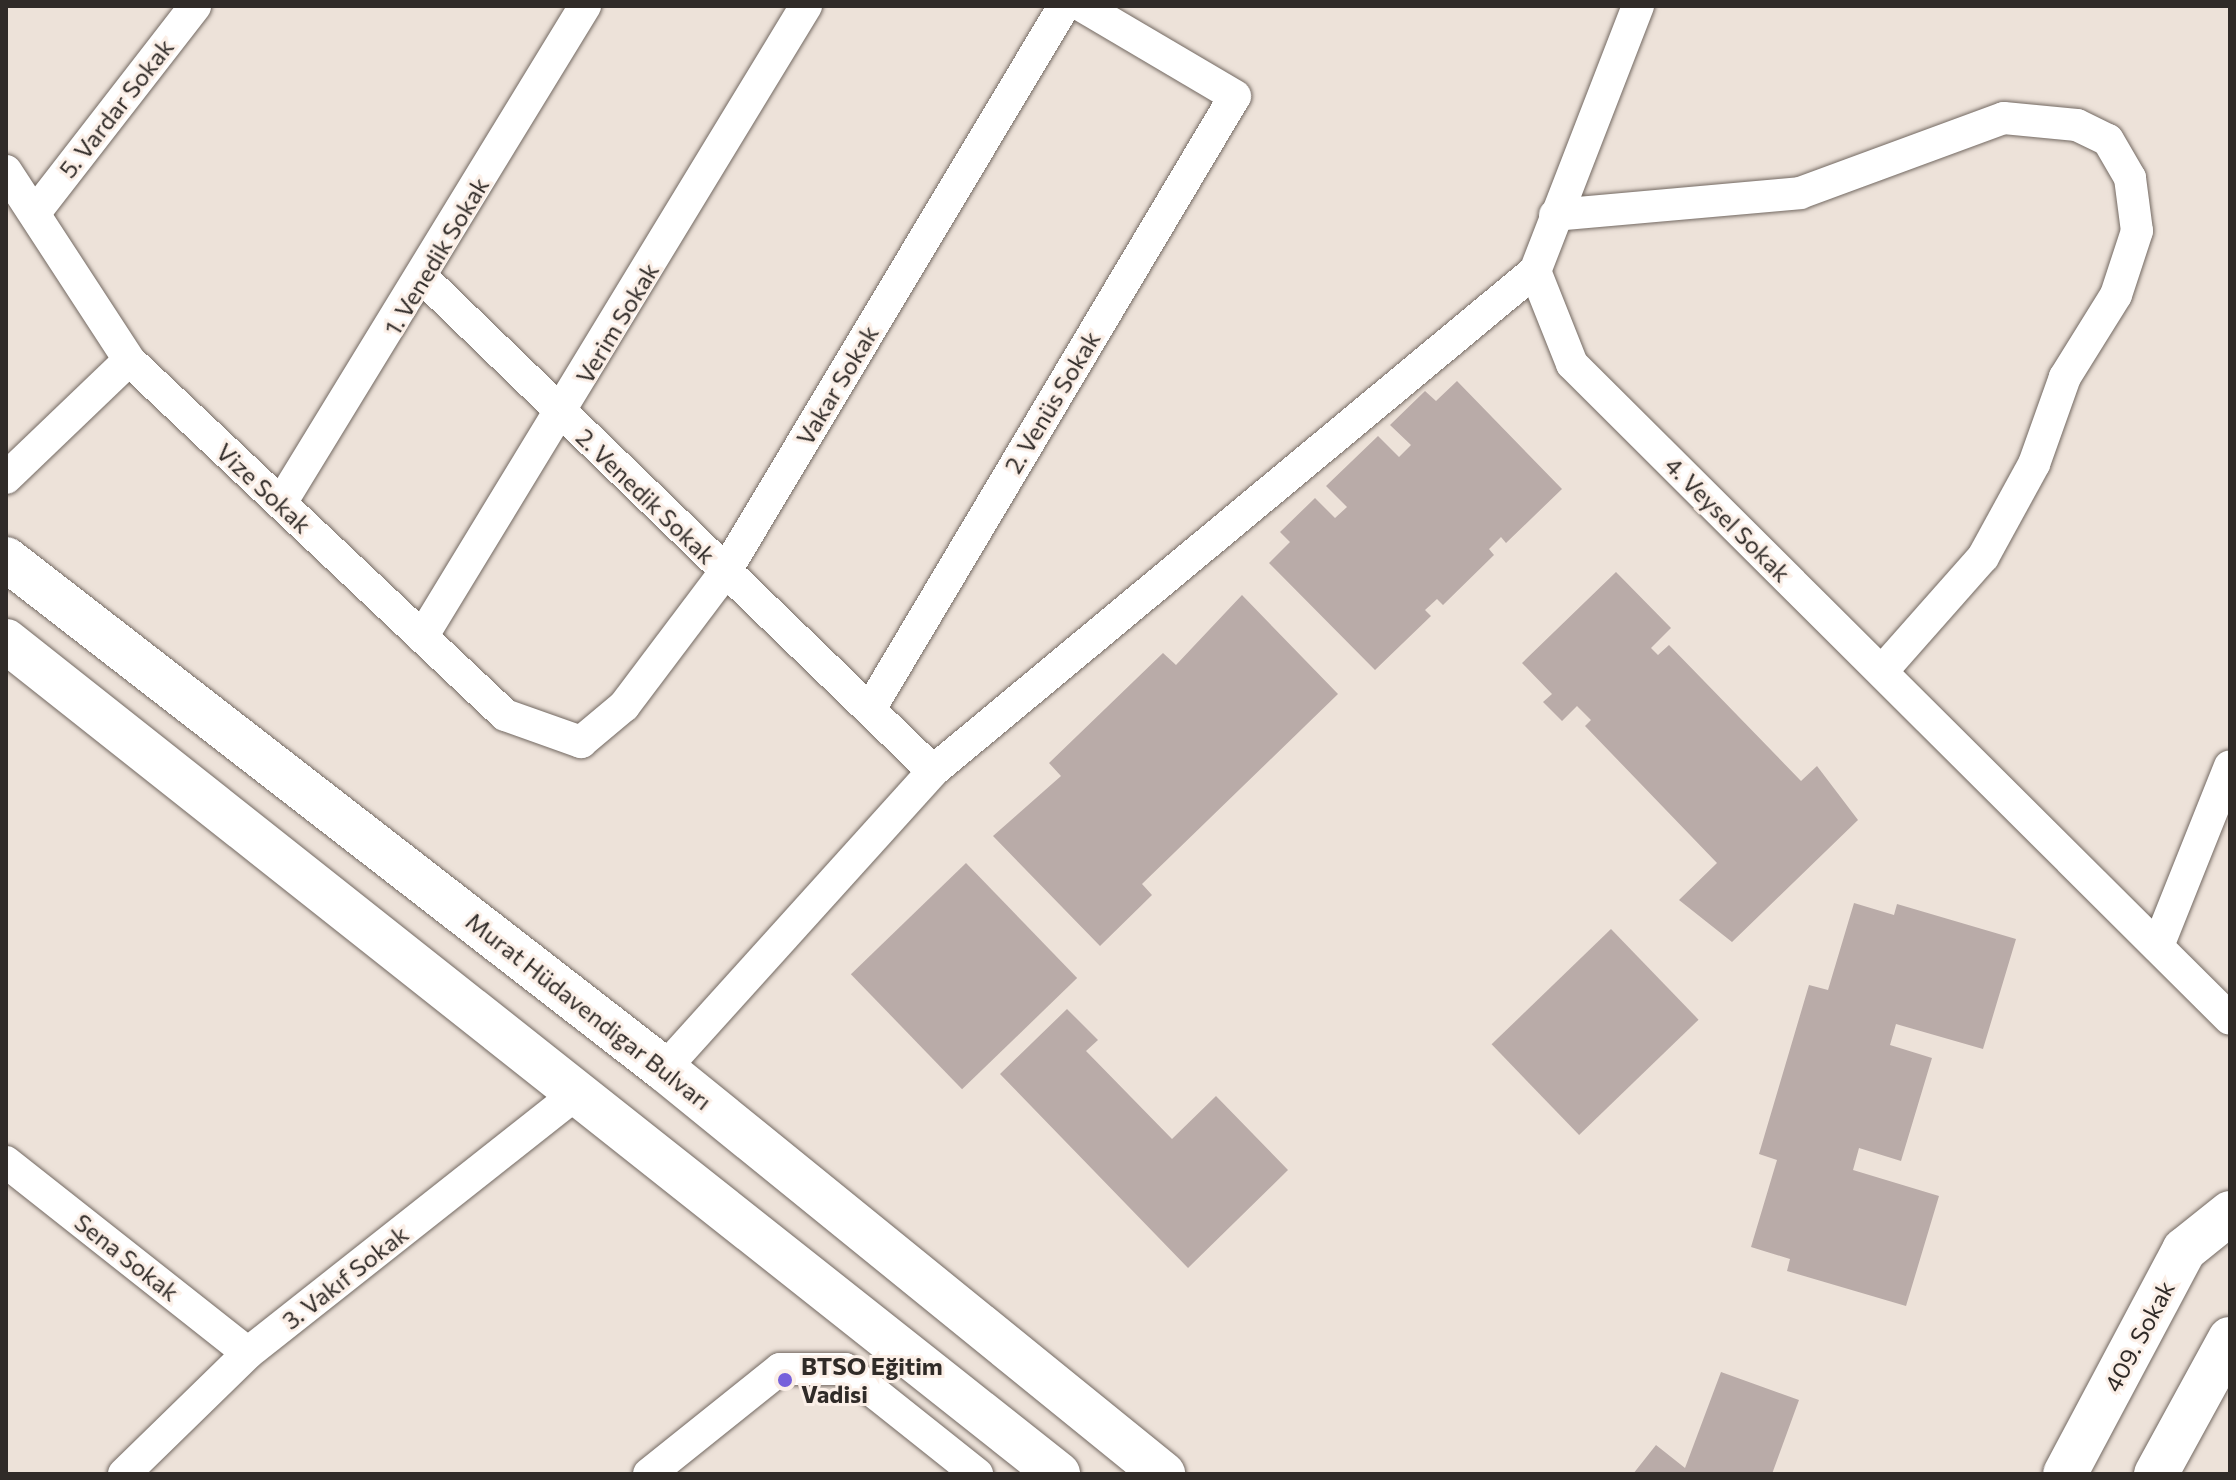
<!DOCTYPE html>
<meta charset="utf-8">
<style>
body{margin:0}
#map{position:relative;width:2236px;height:1480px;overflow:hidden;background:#ede2d9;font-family:Commissioner,sans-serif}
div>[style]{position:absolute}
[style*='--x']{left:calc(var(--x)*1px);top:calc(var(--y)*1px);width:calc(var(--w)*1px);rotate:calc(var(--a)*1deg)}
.building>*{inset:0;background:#b9aba8;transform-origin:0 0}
.roads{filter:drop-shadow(0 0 2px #736962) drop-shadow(0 0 2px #736962)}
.minor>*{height:32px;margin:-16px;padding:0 16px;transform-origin:16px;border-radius:16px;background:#fff}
.secondary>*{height:44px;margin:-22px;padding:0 22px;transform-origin:22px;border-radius:22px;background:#fff}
.primary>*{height:44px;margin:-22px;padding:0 22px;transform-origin:22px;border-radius:22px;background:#fff}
.dots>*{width:22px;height:22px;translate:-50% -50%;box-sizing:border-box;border:4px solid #fbefe7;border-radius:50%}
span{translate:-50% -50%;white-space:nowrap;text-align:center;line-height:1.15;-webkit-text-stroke:6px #fbefe7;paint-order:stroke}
.street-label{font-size:24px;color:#302b28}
.poi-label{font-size:24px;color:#302b28;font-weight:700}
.left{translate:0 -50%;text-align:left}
.frame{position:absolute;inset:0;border:8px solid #302b28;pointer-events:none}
</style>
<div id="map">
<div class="building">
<i style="clip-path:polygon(1457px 381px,1562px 489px,1506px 543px,1501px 537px,1489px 549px,1494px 555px,1443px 605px,1437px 599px,1425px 610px,1431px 616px,1375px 670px,1269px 563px,1290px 542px,1280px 532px,1315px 498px,1335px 518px,1347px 507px,1326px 486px,1378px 436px,1399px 457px,1411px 445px,1390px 425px,1425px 391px,1436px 401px)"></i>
<i style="clip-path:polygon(1616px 572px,1671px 628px,1651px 648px,1658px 655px,1669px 645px,1801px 781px,1817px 766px,1858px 820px,1732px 942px,1679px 900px,1717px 863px,1585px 726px,1591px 720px,1577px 706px,1562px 721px,1543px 702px,1552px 694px,1522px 663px)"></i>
<i style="clip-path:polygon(1242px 595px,1338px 694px,1142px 884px,1152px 895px,1100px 946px,993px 836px,1061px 776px,1049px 763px,1163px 653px,1176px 665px)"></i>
<i style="left:966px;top:863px;width:160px;height:160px;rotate:46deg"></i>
<i style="clip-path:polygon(1854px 903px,1894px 915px,1897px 904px,2016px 939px,1983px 1049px,1896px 1024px,1890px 1045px,1932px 1058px,1901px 1161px,1859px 1148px,1853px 1170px,1939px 1196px,1906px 1306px,1787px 1271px,1790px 1259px,1751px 1247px,1777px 1160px,1759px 1154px,1809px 985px,1828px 990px)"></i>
<i style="left:1611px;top:929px;width:126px;height:166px;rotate:46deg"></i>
<i style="clip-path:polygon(1067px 1009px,1098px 1040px,1086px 1051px,1172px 1139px,1216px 1096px,1288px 1170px,1188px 1268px,1000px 1074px)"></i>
<i style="clip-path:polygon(1721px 1372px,1799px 1400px,1772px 1474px,1633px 1474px,1656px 1445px,1685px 1468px)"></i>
</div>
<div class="roads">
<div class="minor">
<i style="--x:1638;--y:6;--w:284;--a:111.2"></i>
<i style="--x:1535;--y:271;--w:100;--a:68.3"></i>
<i style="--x:1572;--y:364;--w:928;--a:44.87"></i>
<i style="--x:6;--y:171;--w:225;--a:56.9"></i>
<i style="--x:129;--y:360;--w:517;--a:43.35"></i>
<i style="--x:505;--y:715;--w:81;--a:19.6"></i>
<i style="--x:581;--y:742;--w:56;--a:-39.9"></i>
<i style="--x:624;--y:706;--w:168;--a:-53"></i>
<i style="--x:725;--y:572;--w:660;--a:-59.08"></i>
<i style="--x:37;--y:210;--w:258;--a:-52.2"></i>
<i style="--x:1555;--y:215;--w:246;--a:-5.1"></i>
<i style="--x:1800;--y:193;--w:217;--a:-20.2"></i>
<i style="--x:2004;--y:118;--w:73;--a:5.5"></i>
<i style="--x:2077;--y:125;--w:34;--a:26"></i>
<i style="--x:2108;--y:140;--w:44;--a:59.9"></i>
<i style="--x:2130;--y:178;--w:53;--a:82.5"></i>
<i style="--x:2137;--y:231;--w:67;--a:108.2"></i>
<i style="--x:2116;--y:295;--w:97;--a:121.9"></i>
<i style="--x:2065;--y:377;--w:92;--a:109.6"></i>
<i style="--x:2034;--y:464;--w:106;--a:118.7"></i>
<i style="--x:1983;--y:557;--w:152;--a:131.5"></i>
<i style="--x:424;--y:279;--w:708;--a:44.03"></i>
<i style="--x:6;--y:478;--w:170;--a:-43.8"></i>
<i style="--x:281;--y:503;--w:583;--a:-58.55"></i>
<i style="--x:422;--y:637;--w:739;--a:-58.68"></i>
<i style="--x:870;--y:709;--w:713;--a:-59.23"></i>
<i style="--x:1235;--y:96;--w:178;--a:-149.5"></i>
<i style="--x:2160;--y:941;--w:188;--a:-68.2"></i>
<i style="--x:664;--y:1069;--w:401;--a:-47.9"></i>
<i style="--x:933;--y:771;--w:783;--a:-39.71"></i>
<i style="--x:6;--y:1162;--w:308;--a:38.3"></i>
<i style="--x:124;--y:1474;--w:173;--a:-44.3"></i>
<i style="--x:248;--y:1353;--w:421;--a:-38.3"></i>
<i style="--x:649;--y:1474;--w:168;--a:-38.7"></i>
<i style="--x:780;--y:1369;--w:65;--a:0"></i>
<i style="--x:845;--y:1369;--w:169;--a:38.5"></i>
</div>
<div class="secondary">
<i style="--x:2065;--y:1474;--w:254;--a:-62"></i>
<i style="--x:2184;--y:1250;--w:59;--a:-38.8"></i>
<i style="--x:2156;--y:1474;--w:154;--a:-61.3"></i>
</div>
<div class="primary">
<i style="--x:6;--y:559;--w:833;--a:37.78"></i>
<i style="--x:664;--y:1069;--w:643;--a:39.06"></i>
<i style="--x:6;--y:641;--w:1342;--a:38.37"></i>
</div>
</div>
<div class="dots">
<i style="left:785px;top:1380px;background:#7761db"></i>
</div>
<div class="street-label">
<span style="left:116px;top:108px;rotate:-52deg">5. Vardar Sokak</span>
<span style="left:436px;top:256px;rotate:-59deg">1. Venedik Sokak</span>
<span style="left:617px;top:323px;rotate:-59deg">Verim Sokak</span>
<span style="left:837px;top:385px;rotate:-59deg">Vakar Sokak</span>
<span style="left:1052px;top:402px;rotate:-59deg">2. Venüs Sokak</span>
<span style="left:264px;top:488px;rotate:43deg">Vize Sokak</span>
<span style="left:646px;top:496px;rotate:44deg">2. Venedik Sokak</span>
<span style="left:1728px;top:519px;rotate:45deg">4. Veysel Sokak</span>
<span style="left:589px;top:1011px;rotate:38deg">Murat Hüdavendigar Bulvarı</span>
<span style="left:127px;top:1257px;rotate:38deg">Sena Sokak</span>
<span style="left:345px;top:1277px;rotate:-38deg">3. Vakıf Sokak</span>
<span style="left:2139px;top:1336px;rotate:-62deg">409. Sokak</span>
</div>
<div class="poi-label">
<span class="left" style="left:801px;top:1380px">BTSO Eğitim<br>Vadisi</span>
</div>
<div class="frame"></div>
</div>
